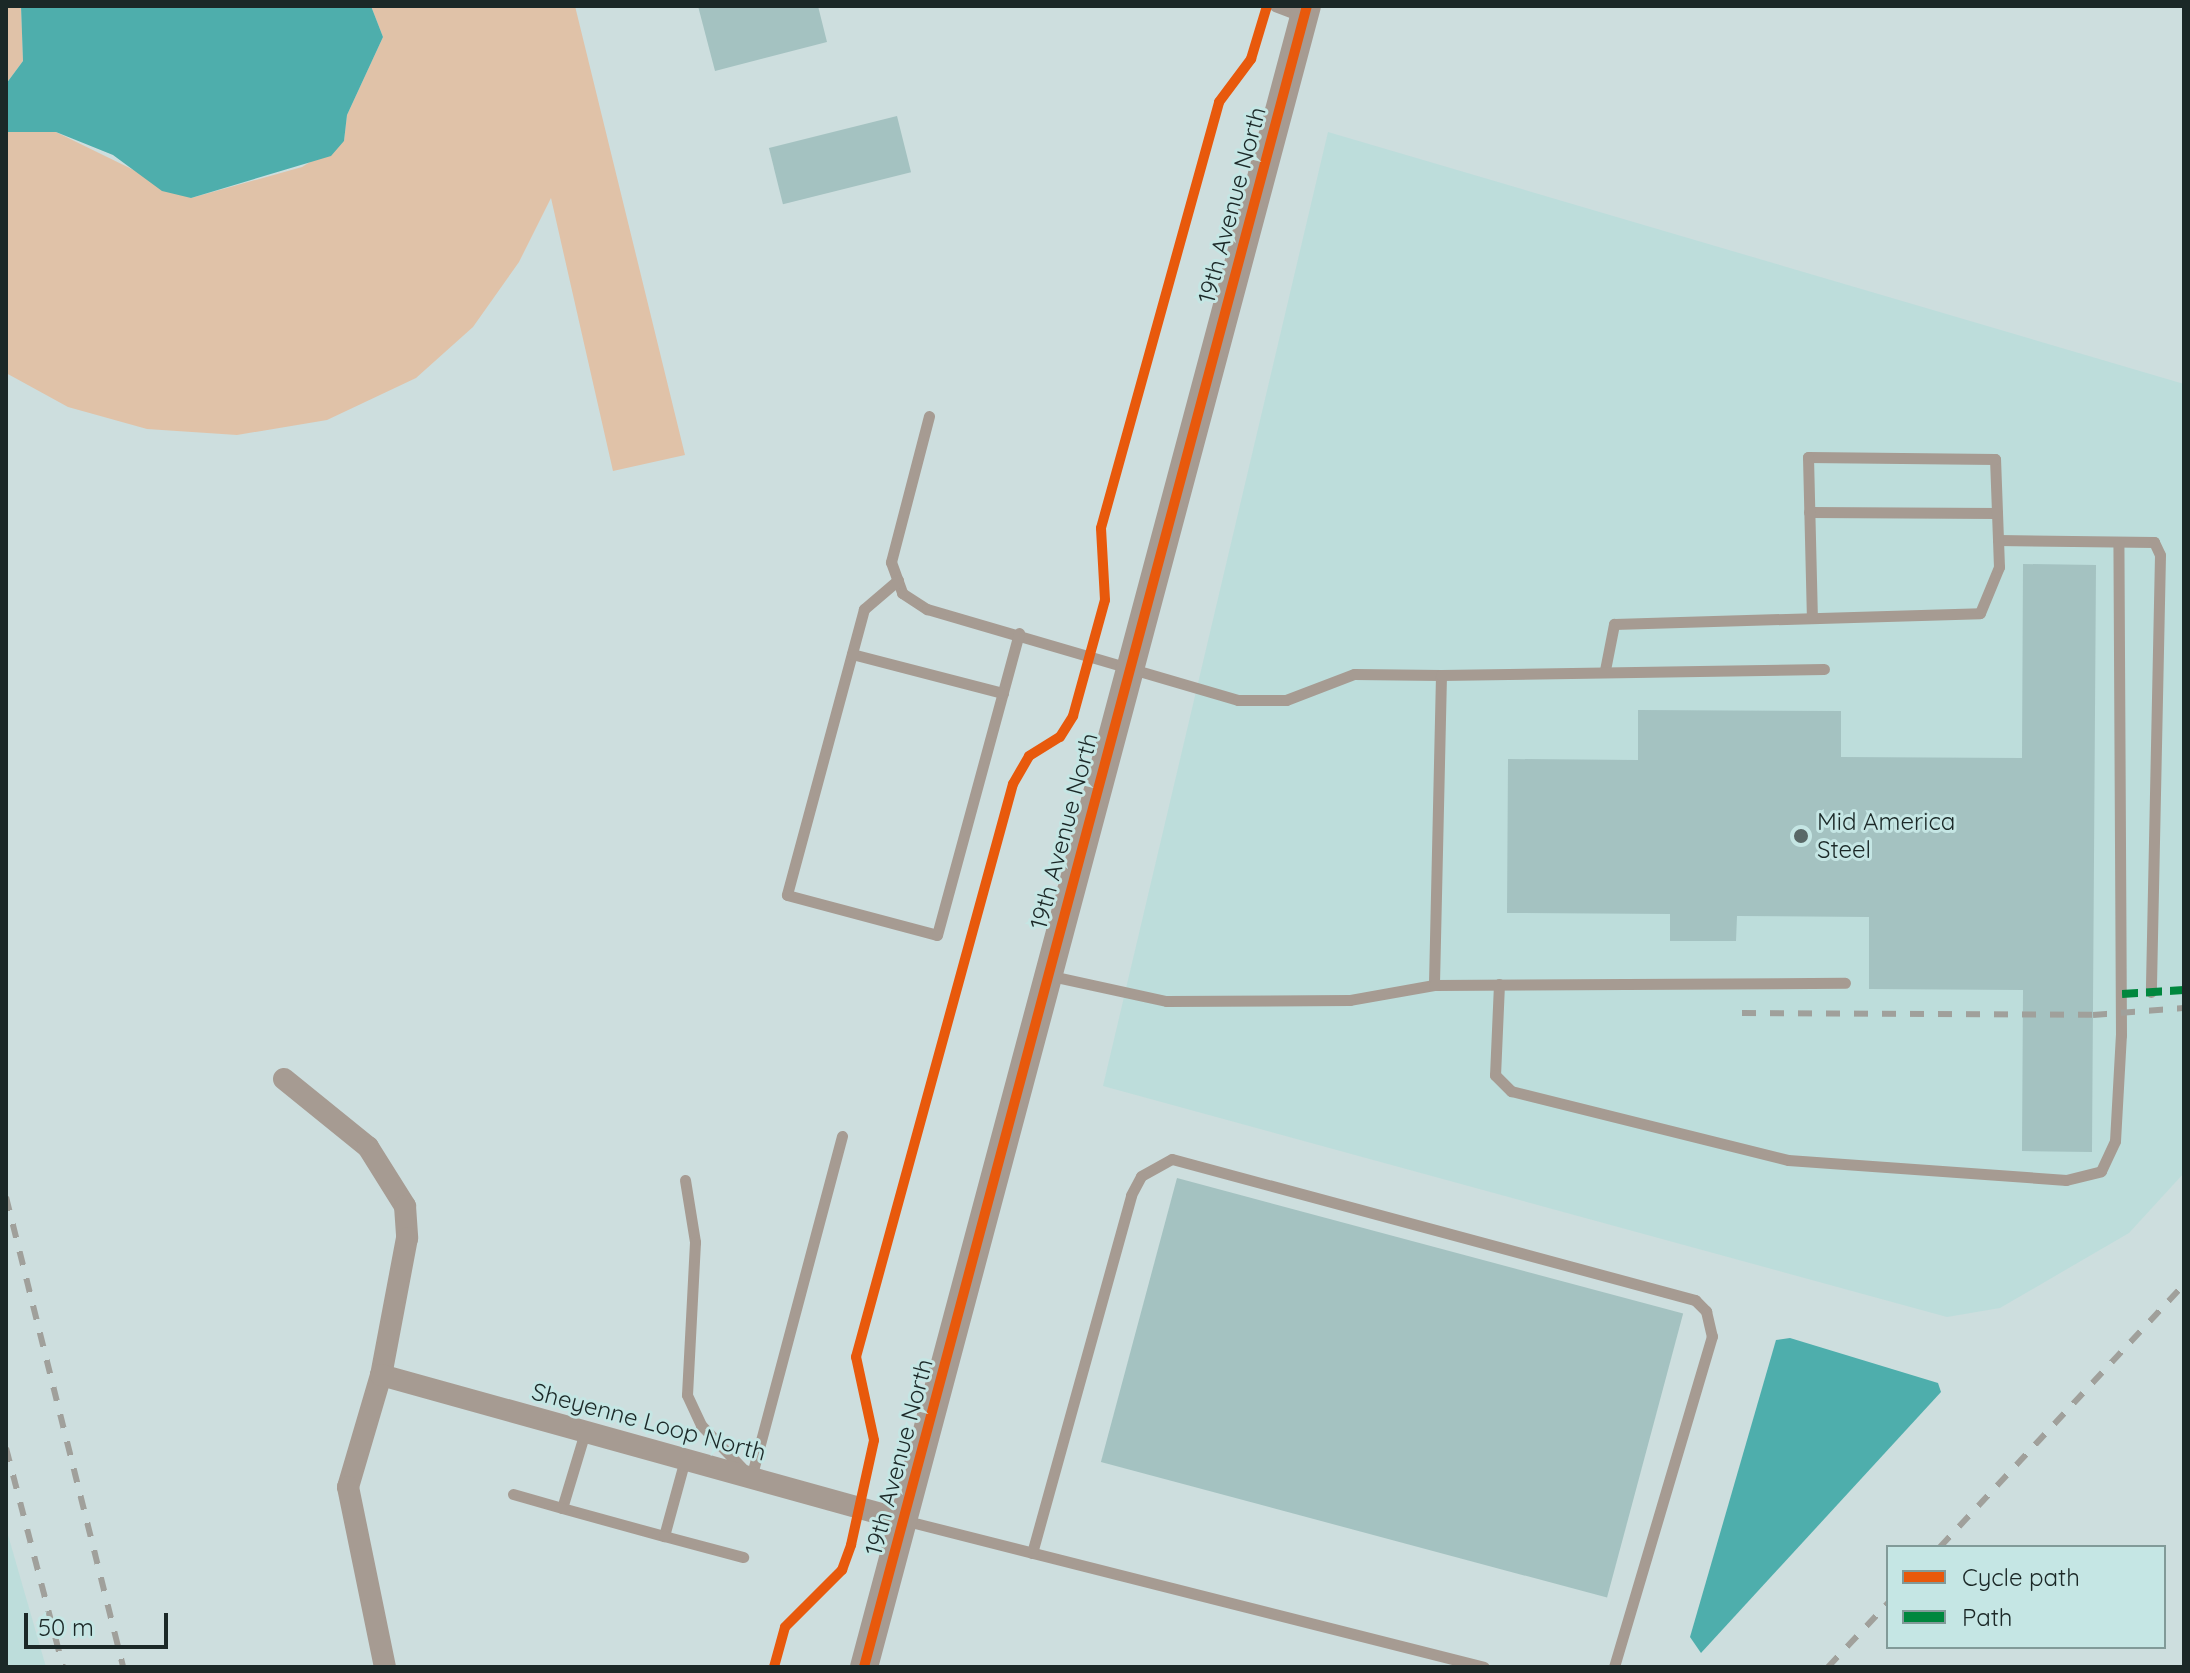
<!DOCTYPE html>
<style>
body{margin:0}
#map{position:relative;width:2190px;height:1673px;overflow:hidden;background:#cddede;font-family:Quicksand,sans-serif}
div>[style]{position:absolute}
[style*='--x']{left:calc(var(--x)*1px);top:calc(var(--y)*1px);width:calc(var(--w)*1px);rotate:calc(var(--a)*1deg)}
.built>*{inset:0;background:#bddddb}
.green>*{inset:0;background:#e0c2a8}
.water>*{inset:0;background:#4eaeac}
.building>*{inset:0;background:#a4c2c1;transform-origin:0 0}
.service>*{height:11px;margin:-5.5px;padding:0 5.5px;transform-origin:5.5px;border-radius:5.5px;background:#a69b92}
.minor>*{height:22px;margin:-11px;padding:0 11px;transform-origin:11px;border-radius:11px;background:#a69b92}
.tertiary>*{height:28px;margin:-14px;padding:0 14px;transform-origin:14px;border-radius:14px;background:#a69b92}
.rail>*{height:6px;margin-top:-3px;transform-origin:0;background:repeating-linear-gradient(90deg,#a0a09b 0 14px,transparent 0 28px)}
.quiet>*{height:8px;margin-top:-4px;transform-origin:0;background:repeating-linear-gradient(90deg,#00873e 0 16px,transparent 0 24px)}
.cycleway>*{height:10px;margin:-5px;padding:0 5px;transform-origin:5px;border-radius:5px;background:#e8590c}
.dots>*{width:22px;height:22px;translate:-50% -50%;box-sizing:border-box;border:4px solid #c5e6e4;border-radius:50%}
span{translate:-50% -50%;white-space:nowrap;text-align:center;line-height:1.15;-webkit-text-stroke:6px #c5e6e4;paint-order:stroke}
.street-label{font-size:24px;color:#1b2827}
.poi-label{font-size:24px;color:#1b2827}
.left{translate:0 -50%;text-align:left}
.frame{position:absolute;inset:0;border:8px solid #1b2827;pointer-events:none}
.legend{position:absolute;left:1886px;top:1545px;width:280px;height:104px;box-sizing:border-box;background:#c5e6e4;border:2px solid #819a98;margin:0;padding:10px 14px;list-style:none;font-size:24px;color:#1b2827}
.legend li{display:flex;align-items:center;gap:16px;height:40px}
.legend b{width:40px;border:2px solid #819a98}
.scale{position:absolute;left:24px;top:1613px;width:144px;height:36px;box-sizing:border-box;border:4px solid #1b2827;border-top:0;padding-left:10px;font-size:24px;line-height:28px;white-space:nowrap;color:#1b2827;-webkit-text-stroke:6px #c5e6e4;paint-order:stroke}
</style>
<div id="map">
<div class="built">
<i style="clip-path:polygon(1328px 132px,2184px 384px,2184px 1173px,2129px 1233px,2000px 1308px,1947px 1317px,1103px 1086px)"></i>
<i style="clip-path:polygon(6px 1528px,46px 1667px,6px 1667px)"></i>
</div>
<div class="green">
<i style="clip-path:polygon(6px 6px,21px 6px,23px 61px,6px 84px)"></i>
<i style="clip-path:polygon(371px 6px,575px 6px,685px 455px,613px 471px,551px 198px,519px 262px,473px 327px,416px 378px,327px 420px,237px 435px,147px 429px,68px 407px,6px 373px,6px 132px,56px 132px,191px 198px,302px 167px,344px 141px,347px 115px,383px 37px)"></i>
</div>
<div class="water">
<i style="clip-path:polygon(21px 6px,371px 6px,383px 37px,347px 115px,344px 141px,331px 156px,191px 198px,162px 191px,113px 155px,56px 132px,6px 132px,6px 84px,23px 61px)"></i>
<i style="clip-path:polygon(1790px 1338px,1938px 1383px,1941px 1392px,1701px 1653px,1690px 1637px,1776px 1340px)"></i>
</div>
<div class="building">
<i style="clip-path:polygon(698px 6px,818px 6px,827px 42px,715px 71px)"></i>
<i style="left:897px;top:116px;width:58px;height:132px;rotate:76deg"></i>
<i style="clip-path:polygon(2023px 564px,2096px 565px,2092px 1152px,2022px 1151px,2023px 990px,1869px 989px,1869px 917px,1737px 916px,1736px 941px,1670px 941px,1670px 914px,1507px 913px,1508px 759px,1638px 760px,1638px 710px,1841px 711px,1841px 757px,2022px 758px)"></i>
<i style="left:1177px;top:1178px;width:524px;height:294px;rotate:15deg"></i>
</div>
<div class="service">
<i style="--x:1275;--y:6;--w:31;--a:21"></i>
<i style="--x:929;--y:416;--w:151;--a:104.6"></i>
<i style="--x:891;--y:562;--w:33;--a:70"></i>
<i style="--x:902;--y:593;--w:30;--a:33"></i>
<i style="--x:927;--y:609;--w:324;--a:16.3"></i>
<i style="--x:1238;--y:700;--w:48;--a:0"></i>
<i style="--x:1286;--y:700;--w:73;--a:-20.9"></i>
<i style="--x:1354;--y:674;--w:87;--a:0.7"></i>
<i style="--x:1441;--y:675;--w:310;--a:91.3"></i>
<i style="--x:1434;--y:985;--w:85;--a:169.9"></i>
<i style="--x:1350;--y:1000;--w:184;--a:179.7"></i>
<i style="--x:1166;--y:1001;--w:118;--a:-167.7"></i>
<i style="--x:1809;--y:512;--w:188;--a:0.3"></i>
<i style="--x:1998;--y:540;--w:156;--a:0.7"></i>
<i style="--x:2154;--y:542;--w:14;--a:65"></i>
<i style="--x:2160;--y:555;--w:437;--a:91.2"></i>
<i style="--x:898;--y:580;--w:45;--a:139.5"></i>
<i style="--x:864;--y:609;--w:296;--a:105.1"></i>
<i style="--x:787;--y:895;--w:155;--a:14.9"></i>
<i style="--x:937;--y:935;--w:313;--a:-74.8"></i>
<i style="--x:852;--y:654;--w:156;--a:14.5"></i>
<i style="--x:1605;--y:670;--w:47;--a:-78.9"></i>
<i style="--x:1614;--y:624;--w:366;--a:-1.7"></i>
<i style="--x:1980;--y:613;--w:50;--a:-67.6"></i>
<i style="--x:1999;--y:567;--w:108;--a:-92.1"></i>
<i style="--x:1995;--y:459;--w:187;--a:-179.4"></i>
<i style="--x:1808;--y:457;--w:160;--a:88.6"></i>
<i style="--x:1441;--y:675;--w:383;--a:-0.9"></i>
<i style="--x:1499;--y:984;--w:91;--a:92.5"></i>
<i style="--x:1495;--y:1075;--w:23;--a:45"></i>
<i style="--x:1511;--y:1091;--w:285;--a:14"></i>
<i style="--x:1788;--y:1160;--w:279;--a:4.1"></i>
<i style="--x:2066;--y:1180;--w:36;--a:-14"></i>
<i style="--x:2101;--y:1171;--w:33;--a:-65"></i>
<i style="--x:2115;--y:1141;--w:106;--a:-86.8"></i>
<i style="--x:2121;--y:1035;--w:492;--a:-90.3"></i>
<i style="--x:1434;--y:985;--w:411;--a:-0.3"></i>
<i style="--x:685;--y:1180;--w:63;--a:80.8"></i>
<i style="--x:695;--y:1242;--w:153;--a:93"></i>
<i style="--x:687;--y:1395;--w:33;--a:65"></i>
<i style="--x:701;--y:1425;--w:64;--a:46.3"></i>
<i style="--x:585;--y:1432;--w:79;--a:106.8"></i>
<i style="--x:562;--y:1508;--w:106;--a:15.4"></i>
<i style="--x:664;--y:1536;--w:80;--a:-74.7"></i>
<i style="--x:751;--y:1478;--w:354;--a:-75.1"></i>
<i style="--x:513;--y:1494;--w:51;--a:15.9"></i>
<i style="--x:903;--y:1520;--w:599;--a:14.2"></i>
<i style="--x:664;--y:1536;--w:82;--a:14.9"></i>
<i style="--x:1032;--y:1553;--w:371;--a:-74.5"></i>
<i style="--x:1131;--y:1195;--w:21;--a:-62"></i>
<i style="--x:1141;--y:1176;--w:35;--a:-29"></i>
<i style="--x:1172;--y:1159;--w:542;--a:15.09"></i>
<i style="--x:1695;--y:1300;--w:16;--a:45"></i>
<i style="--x:1706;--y:1311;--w:26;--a:77"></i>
<i style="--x:1712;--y:1336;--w:345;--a:106.5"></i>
</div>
<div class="minor">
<i style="--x:284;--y:1079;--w:108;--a:39"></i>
<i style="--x:368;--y:1147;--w:70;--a:57.9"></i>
<i style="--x:405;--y:1206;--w:32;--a:86"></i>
<i style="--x:407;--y:1238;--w:139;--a:100.7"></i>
<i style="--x:381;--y:1375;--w:117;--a:106.4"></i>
<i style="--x:348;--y:1487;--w:184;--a:78.4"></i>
<i style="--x:381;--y:1375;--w:542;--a:15.52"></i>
</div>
<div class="tertiary">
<i style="--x:864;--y:1667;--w:1719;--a:-75.07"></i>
</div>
<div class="rail">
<i style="--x:1742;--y:1013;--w:351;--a:0.3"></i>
<i style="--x:2093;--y:1015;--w:91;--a:-4.4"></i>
<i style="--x:6;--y:1197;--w:484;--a:76"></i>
<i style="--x:6;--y:1448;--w:226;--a:75.4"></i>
<i style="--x:1940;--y:1547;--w:359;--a:-47.1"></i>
<i style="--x:1828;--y:1667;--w:88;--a:-46.8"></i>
</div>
<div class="quiet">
<i style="--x:2122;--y:994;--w:62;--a:-3.7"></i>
</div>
<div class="cycleway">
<i style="--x:774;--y:1667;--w:41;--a:-74.6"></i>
<i style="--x:785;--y:1627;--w:81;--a:-45"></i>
<i style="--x:842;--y:1570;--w:27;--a:-70"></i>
<i style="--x:851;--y:1545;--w:107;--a:-77.6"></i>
<i style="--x:874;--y:1440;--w:85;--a:-102.2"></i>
<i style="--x:856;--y:1357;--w:594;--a:-74.68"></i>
<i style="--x:1013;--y:784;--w:32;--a:-60"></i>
<i style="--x:1029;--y:756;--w:36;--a:-32"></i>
<i style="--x:1060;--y:737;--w:25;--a:-58"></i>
<i style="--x:1073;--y:716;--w:120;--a:-74.6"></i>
<i style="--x:1105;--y:600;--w:72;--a:-93.2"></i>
<i style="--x:1101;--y:528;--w:442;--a:-74.5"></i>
<i style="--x:1219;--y:102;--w:54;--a:-53.3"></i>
<i style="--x:1251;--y:59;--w:55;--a:-73.2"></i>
<i style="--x:864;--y:1667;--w:1719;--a:-75.07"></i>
</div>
<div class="dots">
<i style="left:1801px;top:836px;background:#596867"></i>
</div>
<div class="street-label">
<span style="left:1232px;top:205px;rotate:-75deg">19th Avenue North</span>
<span style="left:1064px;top:831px;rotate:-75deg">19th Avenue North</span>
<span style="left:649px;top:1422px;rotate:15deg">Sheyenne Loop North</span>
<span style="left:899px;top:1457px;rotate:-75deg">19th Avenue North</span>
</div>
<div class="poi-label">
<span class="left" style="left:1817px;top:836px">Mid America<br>Steel</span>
</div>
<div class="frame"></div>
<ul class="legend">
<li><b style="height:10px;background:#e8590c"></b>Cycle path</li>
<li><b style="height:10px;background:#00873e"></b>Path</li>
</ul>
<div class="scale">50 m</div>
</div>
